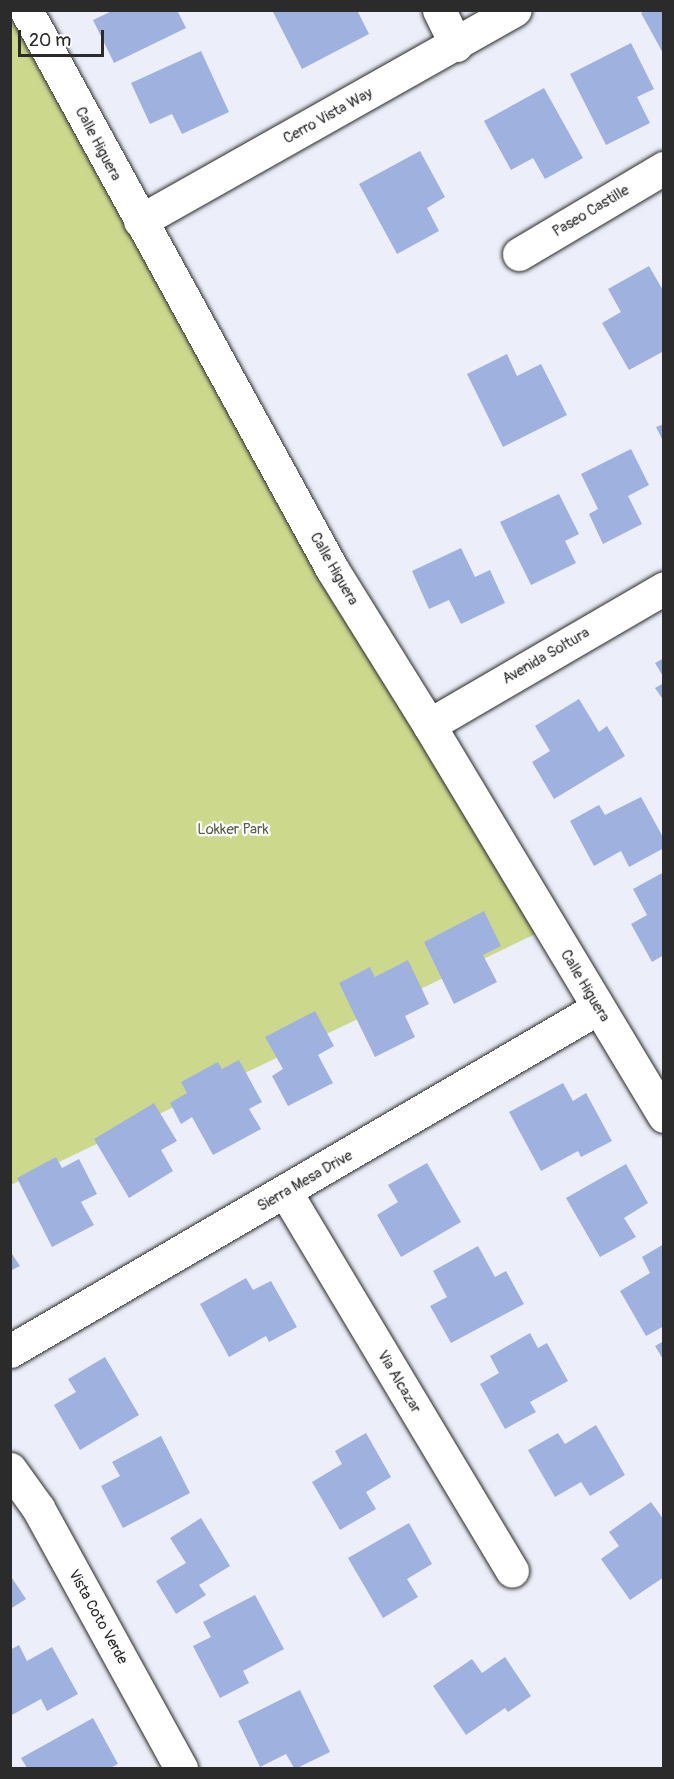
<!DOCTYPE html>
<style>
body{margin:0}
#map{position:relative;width:674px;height:1779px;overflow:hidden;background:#eceff9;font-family:Pangolin,sans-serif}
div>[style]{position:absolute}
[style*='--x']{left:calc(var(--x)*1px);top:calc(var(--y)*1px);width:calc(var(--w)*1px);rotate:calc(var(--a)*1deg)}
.green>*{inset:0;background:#ccd98d}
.building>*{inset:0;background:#9fb1df}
.roads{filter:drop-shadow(0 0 2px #2b2b2b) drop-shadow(0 0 2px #2b2b2b)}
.minor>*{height:33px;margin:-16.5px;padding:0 16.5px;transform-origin:16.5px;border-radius:16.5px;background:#fff}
span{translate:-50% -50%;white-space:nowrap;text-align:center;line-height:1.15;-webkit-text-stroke:4.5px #fff;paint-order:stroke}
.street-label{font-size:15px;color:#2b2b2b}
.park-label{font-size:15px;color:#5b5f48}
.frame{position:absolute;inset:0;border:12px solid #2b2b2b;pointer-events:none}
.scale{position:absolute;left:18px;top:30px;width:86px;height:27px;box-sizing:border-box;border:3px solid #2b2b2b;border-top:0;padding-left:8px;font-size:18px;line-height:21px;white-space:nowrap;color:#2b2b2b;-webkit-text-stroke:4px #fff;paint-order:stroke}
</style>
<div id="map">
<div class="green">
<i style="clip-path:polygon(10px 11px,550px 927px,11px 1185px)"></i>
</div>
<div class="building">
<i style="clip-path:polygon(114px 10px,177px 10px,186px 28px,114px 63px,93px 20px)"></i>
<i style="clip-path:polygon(272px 10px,357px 10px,369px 34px,302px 69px)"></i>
<i style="clip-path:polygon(646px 10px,664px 10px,664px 55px,641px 13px)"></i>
<i style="clip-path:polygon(631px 43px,654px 89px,637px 97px,650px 123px,606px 145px,570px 74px)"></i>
<i style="clip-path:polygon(201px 51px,229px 112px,182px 134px,172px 114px,150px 124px,131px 83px)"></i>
<i style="clip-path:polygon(544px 88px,583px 158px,545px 179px,533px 158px,511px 170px,484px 121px)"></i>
<i style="clip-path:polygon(420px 151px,445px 197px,427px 208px,439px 231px,397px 254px,359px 184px)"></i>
<i style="clip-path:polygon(649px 266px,664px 292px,664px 351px,629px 370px,602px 323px,621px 312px,608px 289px)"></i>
<i style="clip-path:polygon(507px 354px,517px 376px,541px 364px,567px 415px,503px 447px,467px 374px)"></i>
<i style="clip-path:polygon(664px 424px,664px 443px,656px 427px)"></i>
<i style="clip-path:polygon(631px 449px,649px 485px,628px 496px,642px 524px,603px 544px,589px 514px,598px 509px,581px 474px)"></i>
<i style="clip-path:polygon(559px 494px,579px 534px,565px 541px,576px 563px,531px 585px,500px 522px)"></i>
<i style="clip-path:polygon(461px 548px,475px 577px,490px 570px,505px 603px,461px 624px,449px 600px,429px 609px,412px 571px)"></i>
<i style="clip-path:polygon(664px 658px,664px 678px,655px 663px)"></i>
<i style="clip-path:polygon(664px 683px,664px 701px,655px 688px)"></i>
<i style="clip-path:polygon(579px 699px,599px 732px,607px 726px,625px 756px,554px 799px,532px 762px,550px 751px,535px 726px)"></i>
<i style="clip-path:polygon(641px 797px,664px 839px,664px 848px,629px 867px,621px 851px,594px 866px,570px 821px,599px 805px,605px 815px)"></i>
<i style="clip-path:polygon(664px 872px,664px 955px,652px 962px,631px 924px,647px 915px,633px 889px)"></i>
<i style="clip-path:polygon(484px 911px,501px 946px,483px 955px,497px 982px,454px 1004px,424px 942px)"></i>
<i style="clip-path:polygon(408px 960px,429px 1004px,405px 1016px,415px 1037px,375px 1057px,339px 983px,370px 967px,375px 977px)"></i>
<i style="clip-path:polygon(315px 1011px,334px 1046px,318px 1055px,333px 1083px,288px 1106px,272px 1076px,283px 1069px,265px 1037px)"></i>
<i style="clip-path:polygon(239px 1060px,262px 1102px,249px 1109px,261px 1129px,213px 1155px,192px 1117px,181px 1124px,170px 1103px,187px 1093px,181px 1082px,218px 1062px,222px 1069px)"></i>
<i style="clip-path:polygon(563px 1083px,573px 1101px,586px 1093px,612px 1141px,581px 1157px,578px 1151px,541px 1171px,509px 1112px)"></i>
<i style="clip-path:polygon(154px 1103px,177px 1141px,161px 1150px,173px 1171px,129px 1198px,94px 1139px)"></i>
<i style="clip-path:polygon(56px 1157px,62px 1168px,79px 1159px,97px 1194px,81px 1202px,94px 1225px,52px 1247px,17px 1178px)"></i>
<i style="clip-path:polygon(427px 1163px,461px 1222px,401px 1257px,377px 1215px,398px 1202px,388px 1185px)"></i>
<i style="clip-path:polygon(626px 1164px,648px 1203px,624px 1218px,636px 1237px,600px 1257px,566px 1198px)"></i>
<i style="clip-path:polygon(664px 1244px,664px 1326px,646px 1336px,620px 1291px,650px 1273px,642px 1257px)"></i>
<i style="clip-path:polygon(478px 1246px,495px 1277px,506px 1271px,524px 1304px,451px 1343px,430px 1306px,447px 1297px,433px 1271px)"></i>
<i style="clip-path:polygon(10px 1251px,20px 1266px,10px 1271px)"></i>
<i style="clip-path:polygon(246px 1278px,253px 1290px,271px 1281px,297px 1327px,269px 1342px,266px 1336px,229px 1357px,200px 1304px)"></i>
<i style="clip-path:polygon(530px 1333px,538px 1348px,547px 1343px,568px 1381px,530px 1402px,536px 1412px,505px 1429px,480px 1384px,499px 1373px,490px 1356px)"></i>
<i style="clip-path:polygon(664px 1341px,664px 1361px,655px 1346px)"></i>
<i style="clip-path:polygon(105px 1357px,139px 1415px,80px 1450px,54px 1405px,76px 1392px,68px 1379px)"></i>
<i style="clip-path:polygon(596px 1425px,625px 1475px,590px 1496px,581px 1482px,555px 1497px,528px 1450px,558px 1433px,565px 1444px)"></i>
<i style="clip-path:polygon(366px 1433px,391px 1477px,366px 1492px,376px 1509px,340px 1530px,312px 1482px,342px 1464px,335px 1451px)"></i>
<i style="clip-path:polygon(161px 1436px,190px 1493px,123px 1528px,101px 1486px,120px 1476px,112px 1462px)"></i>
<i style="clip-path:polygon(651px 1502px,664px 1520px,664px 1577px,630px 1600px,601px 1559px,619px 1546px,609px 1532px)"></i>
<i style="clip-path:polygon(201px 1518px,230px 1566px,199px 1585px,206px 1595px,176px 1614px,156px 1581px,186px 1563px,170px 1538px)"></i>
<i style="clip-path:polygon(409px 1523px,432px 1564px,407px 1579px,418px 1597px,383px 1618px,348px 1558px)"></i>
<i style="clip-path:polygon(10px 1575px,26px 1599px,10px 1609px)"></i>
<i style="clip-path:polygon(255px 1595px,284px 1649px,243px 1671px,249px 1683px,220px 1698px,193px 1646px,211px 1637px,203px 1622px)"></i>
<i style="clip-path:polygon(19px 1645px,27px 1661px,52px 1647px,78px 1694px,47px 1711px,41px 1699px,10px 1716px,10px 1650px)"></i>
<i style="clip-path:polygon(505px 1657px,531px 1696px,508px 1712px,505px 1708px,466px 1735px,433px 1686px,472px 1659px,482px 1673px)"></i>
<i style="clip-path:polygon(300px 1690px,330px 1752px,297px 1768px,294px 1768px,286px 1754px,260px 1767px,238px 1721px)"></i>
<i style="clip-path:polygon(93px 1718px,118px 1764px,110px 1768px,27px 1768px,21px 1758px)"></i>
</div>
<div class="roads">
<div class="minor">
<i style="--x:26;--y:10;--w:637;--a:61.3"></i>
<i style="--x:332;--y:569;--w:184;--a:58.1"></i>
<i style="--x:429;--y:725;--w:456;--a:59"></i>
<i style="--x:439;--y:10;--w:39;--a:64"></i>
<i style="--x:140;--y:221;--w:430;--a:-29.4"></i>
<i style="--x:519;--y:254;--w:169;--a:-30.7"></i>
<i style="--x:429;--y:725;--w:272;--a:-30.2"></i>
<i style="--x:286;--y:1193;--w:440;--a:59.1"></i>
<i style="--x:10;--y:1351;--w:681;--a:-30.26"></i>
<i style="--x:10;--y:1469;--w:48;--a:54.3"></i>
<i style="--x:38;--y:1508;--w:297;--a:61.2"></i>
</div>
</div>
<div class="street-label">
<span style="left:328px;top:116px;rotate:-29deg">Cerro Vista Way</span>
<span style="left:98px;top:144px;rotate:62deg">Calle Higuera</span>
<span style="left:591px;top:211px;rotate:-31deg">Paseo Castille</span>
<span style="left:334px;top:569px;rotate:60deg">Calle Higuera</span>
<span style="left:546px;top:656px;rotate:-30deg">Avenida Soltura</span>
<span style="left:585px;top:986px;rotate:59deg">Calle Higuera</span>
<span style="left:305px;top:1181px;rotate:-30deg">Sierra Mesa Drive</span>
<span style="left:399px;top:1382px;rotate:59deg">Via Alcazar</span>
<span style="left:98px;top:1617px;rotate:61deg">Vista Coto Verde</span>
</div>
<div class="park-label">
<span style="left:233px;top:830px">Lokker Park</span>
</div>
<div class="frame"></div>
<div class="scale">20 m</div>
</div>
